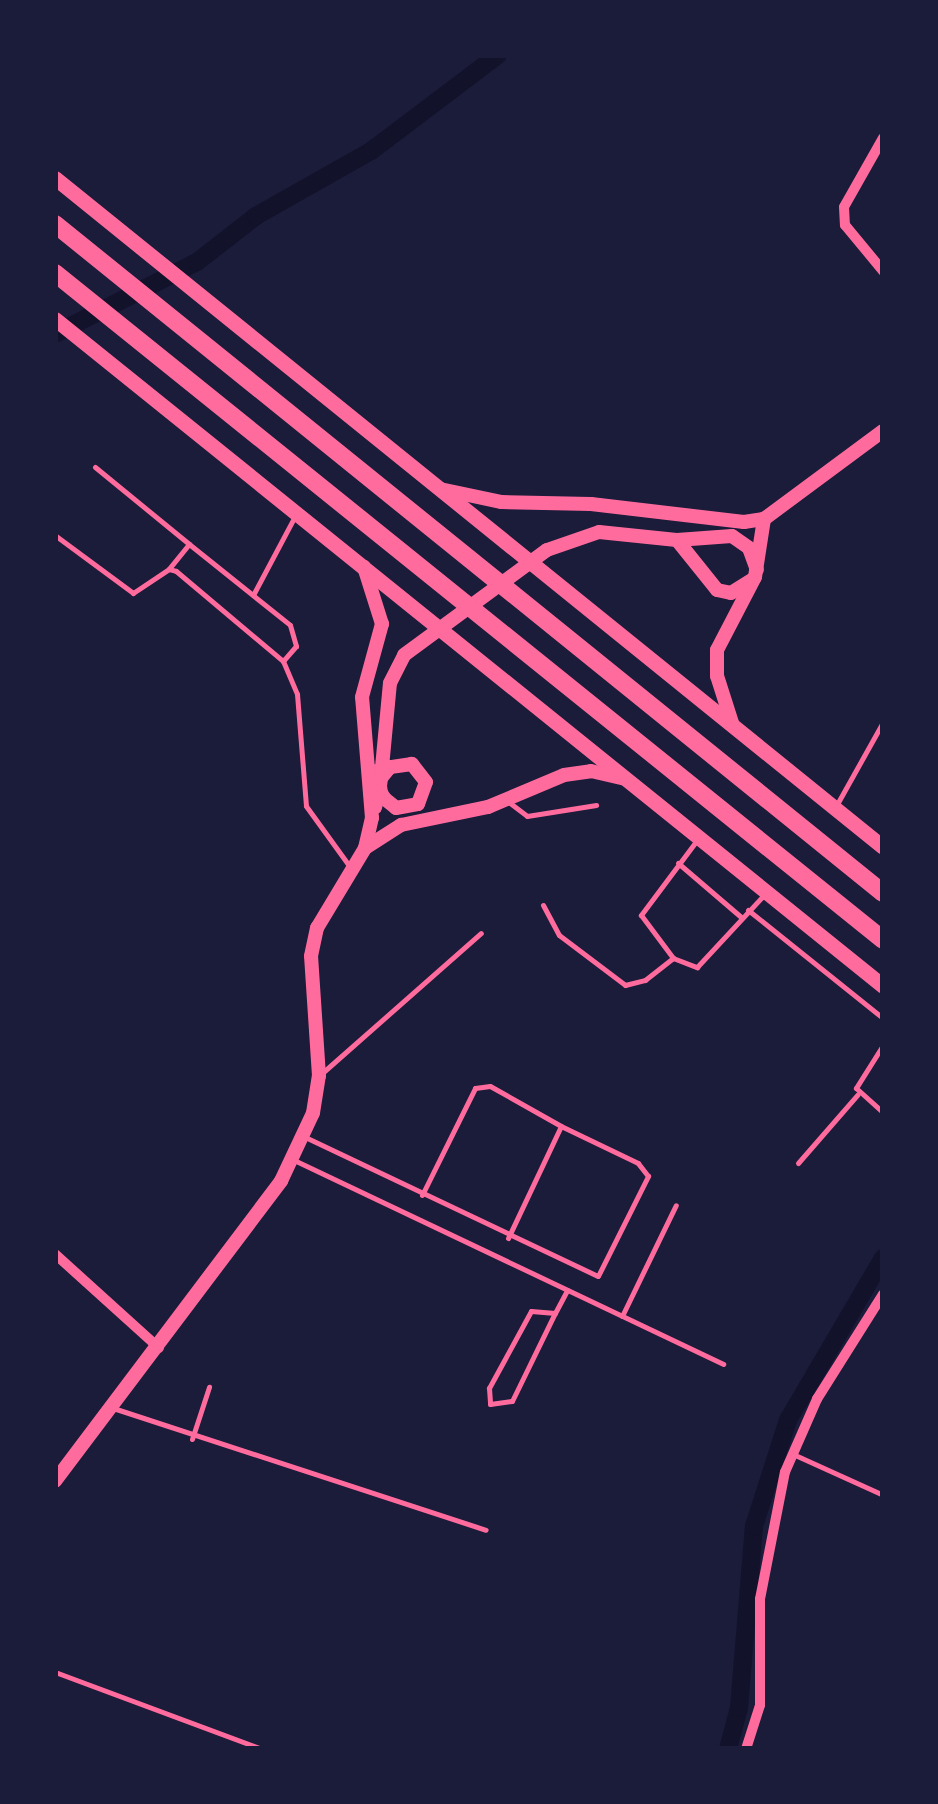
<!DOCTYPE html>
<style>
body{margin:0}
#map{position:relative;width:938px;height:1804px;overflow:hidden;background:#1b1b3a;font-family:Karla,sans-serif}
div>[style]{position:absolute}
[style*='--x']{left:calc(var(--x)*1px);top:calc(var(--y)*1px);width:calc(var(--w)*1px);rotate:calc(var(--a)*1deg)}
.canal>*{height:18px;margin:-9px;padding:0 9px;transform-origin:9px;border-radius:9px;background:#12122b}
.service>*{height:5px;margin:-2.5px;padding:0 2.5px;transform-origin:2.5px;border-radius:2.5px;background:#ff6b9d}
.minor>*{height:10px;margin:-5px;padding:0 5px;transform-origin:5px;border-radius:5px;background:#ff6b9d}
.tertiary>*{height:14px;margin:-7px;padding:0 7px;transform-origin:7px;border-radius:7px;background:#ff6b9d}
.secondary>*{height:15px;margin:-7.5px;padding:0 7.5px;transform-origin:7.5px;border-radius:7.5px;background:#ff6b9d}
.trunk>*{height:18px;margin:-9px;padding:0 9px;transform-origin:9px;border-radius:9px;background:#ff6b9d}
span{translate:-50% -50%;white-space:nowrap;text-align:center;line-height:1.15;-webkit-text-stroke:9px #1b1b3a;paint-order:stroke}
.frame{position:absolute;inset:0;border:58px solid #1b1b3a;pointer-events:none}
</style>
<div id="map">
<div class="canal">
<i style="--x:55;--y:334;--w:159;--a:-26.9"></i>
<i style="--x:197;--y:262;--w:75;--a:-37.9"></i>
<i style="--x:256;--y:216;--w:132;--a:-29.5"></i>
<i style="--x:371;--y:151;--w:159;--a:-37.1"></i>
<i style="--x:728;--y:1749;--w:42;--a:-75"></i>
<i style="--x:739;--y:1708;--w:183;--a:-85.3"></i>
<i style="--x:754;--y:1526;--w:111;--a:-72.2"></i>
<i style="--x:788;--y:1420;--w:188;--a:-59.6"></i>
</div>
<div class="service">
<i style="--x:95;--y:467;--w:122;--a:39.3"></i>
<i style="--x:189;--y:544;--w:32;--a:129"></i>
<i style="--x:56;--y:536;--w:96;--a:36.5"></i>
<i style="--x:133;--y:593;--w:43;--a:-33.7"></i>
<i style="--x:169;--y:569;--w:7;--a:16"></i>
<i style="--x:176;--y:571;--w:140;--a:40.1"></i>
<i style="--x:283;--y:661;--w:36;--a:67"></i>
<i style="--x:297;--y:694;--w:112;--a:85.4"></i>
<i style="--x:306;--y:806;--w:75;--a:54.2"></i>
<i style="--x:189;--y:544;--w:129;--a:38.7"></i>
<i style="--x:290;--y:625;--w:22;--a:74"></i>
<i style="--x:296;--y:646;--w:20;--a:131"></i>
<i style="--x:253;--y:595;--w:89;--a:-62"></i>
<i style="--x:510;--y:803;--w:21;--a:37"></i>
<i style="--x:527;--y:816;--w:70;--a:-9.1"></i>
<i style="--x:836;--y:806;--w:96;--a:-60.8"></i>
<i style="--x:697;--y:840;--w:94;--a:126.7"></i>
<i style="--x:641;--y:915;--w:54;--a:53.3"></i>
<i style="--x:673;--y:958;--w:26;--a:21"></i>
<i style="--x:697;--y:967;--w:98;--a:-47.1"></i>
<i style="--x:678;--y:863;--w:83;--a:40.6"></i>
<i style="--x:543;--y:905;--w:34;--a:62"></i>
<i style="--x:559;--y:935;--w:83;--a:37.1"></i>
<i style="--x:625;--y:985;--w:21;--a:-14"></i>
<i style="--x:645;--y:980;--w:36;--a:-38"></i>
<i style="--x:748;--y:910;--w:173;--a:38.7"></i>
<i style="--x:883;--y:1045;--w:51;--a:122.1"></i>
<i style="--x:856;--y:1088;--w:36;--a:42"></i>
<i style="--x:321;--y:1074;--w:213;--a:-41.4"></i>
<i style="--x:305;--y:1137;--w:324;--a:25.4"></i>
<i style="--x:598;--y:1276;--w:112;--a:-63.4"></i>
<i style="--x:648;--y:1176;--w:16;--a:-128"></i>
<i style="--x:638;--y:1163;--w:85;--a:-154.3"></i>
<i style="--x:296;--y:1161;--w:473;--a:25.4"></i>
<i style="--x:798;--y:1163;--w:91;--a:-49"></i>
<i style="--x:422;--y:1195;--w:119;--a:-63.6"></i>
<i style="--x:475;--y:1088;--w:15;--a:-8"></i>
<i style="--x:490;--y:1086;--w:81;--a:29.4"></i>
<i style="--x:561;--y:1126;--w:124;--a:115.3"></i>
<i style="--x:555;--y:1313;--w:24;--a:-175"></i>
<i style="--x:531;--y:1311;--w:88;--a:118.6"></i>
<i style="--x:489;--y:1388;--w:16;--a:86"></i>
<i style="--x:490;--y:1404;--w:22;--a:-8"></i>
<i style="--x:512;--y:1401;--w:98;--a:-64"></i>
<i style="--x:555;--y:1313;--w:26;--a:-62"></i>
<i style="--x:622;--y:1316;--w:123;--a:-64.1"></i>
<i style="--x:113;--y:1408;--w:392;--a:18.1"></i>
<i style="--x:192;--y:1439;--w:55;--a:-71.9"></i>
<i style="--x:795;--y:1455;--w:97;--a:24.4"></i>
<i style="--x:55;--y:1672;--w:221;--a:20.4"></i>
</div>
<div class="minor">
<i style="--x:883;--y:138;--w:79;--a:119.5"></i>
<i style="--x:844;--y:207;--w:18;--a:87"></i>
<i style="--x:845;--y:225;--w:60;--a:50.4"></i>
<i style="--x:55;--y:1254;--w:140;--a:42.1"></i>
<i style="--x:746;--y:1749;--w:46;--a:-72.3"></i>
<i style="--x:760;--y:1705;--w:106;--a:-90"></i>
<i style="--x:760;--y:1599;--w:129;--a:-78.9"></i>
<i style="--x:785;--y:1472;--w:80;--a:-66.3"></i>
<i style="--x:817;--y:1399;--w:124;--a:-57.8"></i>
</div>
<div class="tertiary">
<i style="--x:440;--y:489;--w:62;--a:12"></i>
<i style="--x:501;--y:502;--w:90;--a:1.3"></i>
<i style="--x:591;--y:504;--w:154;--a:6.7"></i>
<i style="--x:744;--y:522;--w:20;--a:-9"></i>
<i style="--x:764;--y:519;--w:148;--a:-36.5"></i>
<i style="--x:677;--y:540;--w:64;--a:51.3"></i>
<i style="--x:717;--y:590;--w:14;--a:12"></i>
<i style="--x:731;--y:593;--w:25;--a:-32"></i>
<i style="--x:733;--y:726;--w:52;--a:-107.7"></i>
<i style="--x:717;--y:676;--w:26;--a:-90"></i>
<i style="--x:717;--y:650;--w:82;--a:-62.5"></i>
<i style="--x:755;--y:577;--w:59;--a:-81.2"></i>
<i style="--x:374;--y:771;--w:16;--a:68"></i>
<i style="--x:380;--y:786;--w:7;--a:82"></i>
<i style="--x:381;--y:793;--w:7;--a:56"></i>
<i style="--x:385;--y:799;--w:14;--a:39"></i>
<i style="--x:396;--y:808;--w:22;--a:-10"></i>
<i style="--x:418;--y:804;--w:23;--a:-70"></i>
<i style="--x:426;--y:782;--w:23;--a:-128"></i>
<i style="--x:412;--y:764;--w:22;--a:172"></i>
<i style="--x:390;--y:767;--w:14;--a:129"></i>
<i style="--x:381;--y:778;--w:8;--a:97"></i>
<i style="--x:380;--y:786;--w:22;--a:103"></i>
<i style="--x:381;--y:778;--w:95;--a:-84.6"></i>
<i style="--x:390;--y:683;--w:31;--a:-63"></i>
<i style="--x:404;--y:655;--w:177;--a:-36.3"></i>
<i style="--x:547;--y:550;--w:55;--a:-19.1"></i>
<i style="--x:599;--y:532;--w:78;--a:5.9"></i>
<i style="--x:677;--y:540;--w:55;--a:-4.2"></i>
<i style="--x:732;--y:536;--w:21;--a:35"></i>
<i style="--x:749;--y:548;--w:23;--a:70"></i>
<i style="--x:365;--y:848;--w:43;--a:-32.6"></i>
<i style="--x:401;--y:825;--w:89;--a:-11.7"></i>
<i style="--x:488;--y:807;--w:82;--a:-22.8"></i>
<i style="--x:564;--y:775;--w:27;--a:-8"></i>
<i style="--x:591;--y:771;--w:32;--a:13"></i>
<i style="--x:55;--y:1481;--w:376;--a:-53"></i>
<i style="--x:281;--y:1181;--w:75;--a:-64.8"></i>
<i style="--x:313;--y:1113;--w:37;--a:-81"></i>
<i style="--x:319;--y:1076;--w:120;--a:-93.8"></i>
<i style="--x:311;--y:956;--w:29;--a:-78"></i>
<i style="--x:317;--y:928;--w:93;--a:-59"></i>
<i style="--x:365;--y:848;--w:31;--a:-77"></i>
<i style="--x:372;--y:818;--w:121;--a:-94.7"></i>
<i style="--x:362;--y:697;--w:76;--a:-74.7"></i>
<i style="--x:382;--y:624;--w:60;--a:-107.5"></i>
</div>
<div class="secondary">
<i style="--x:55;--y:178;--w:1064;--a:38.94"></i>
<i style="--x:55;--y:319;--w:1063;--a:38.85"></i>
</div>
<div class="trunk">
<i style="--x:55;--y:224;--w:1064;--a:38.94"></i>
<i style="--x:55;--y:273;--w:1063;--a:38.85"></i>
</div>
<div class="frame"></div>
</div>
